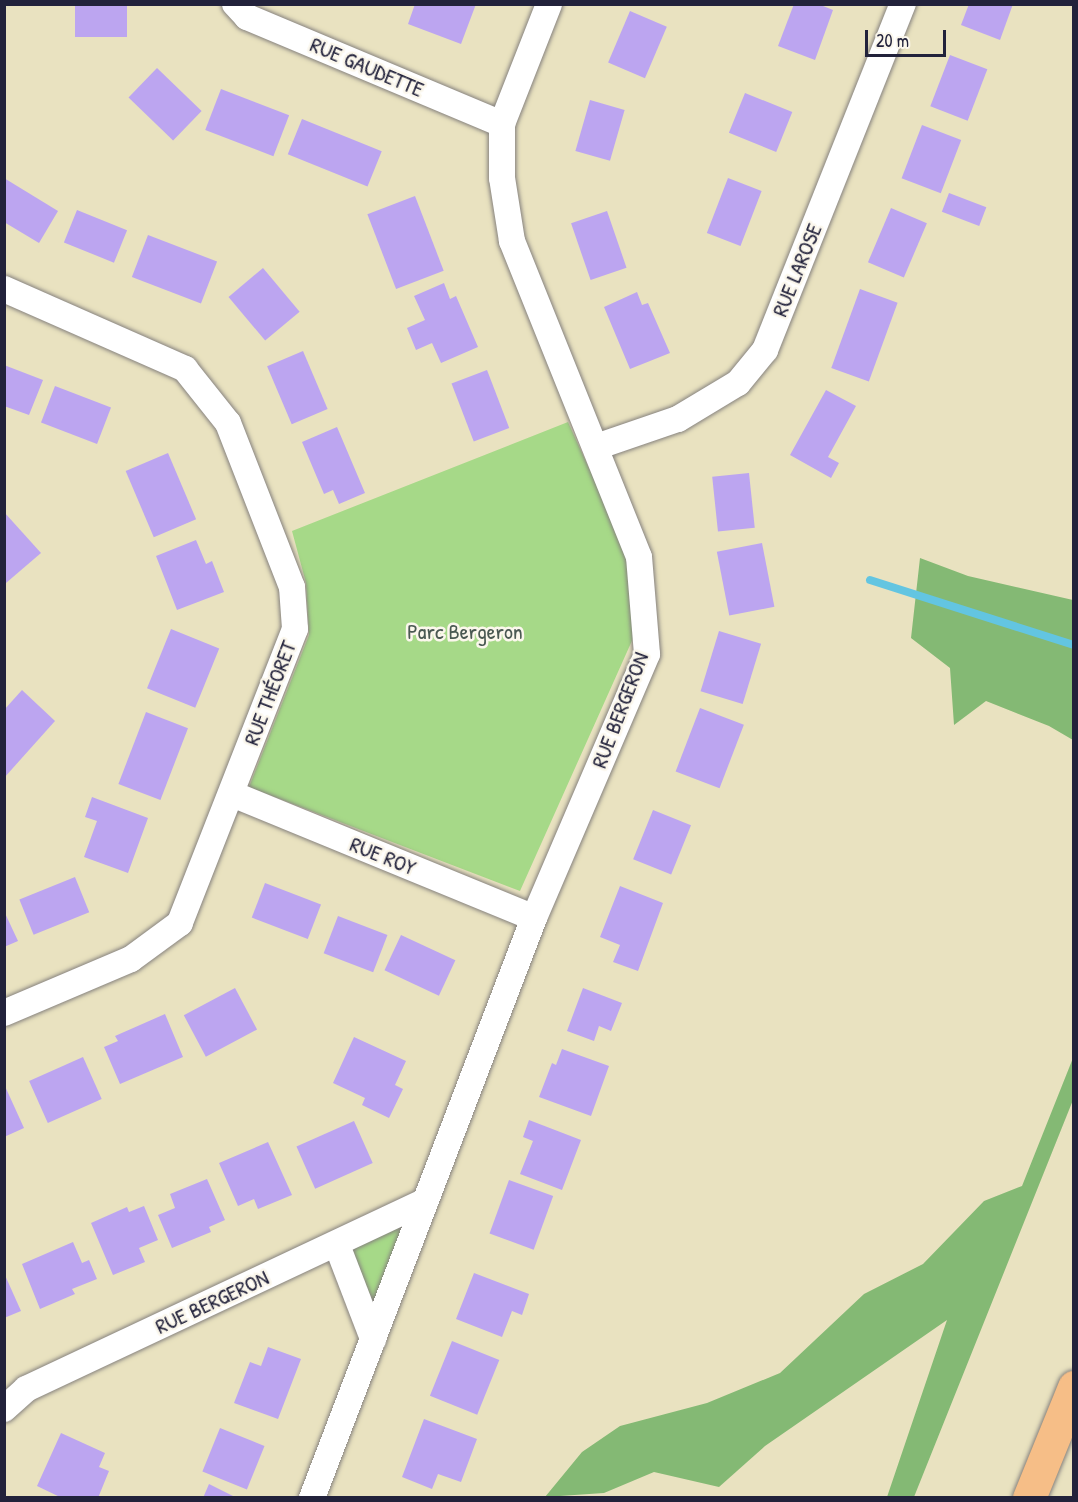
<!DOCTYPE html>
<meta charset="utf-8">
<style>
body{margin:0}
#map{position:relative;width:1078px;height:1502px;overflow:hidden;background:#e9e2c0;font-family:"Patrick Hand",sans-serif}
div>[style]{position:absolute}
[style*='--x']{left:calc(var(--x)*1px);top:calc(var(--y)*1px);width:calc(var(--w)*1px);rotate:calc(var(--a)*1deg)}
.green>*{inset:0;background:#a6d988}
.forest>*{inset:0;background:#84b974}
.stream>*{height:8px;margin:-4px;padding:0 4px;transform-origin:4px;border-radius:4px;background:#63c5e1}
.building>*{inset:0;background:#bca5f0;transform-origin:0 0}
.roads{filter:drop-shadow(0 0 2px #86827e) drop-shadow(0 0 2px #86827e)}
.minor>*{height:26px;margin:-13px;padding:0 13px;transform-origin:13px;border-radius:13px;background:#fff}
.highway>*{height:33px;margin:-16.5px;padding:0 16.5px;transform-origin:16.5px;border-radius:16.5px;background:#f6be87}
span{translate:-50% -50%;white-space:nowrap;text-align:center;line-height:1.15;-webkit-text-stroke:5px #fbf7ec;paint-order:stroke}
.street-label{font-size:22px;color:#22223b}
.park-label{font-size:22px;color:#4a5952}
.frame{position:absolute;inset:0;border:6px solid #22223b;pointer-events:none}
.scale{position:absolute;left:865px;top:30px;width:81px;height:27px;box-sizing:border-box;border:3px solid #22223b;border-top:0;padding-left:8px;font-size:18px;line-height:21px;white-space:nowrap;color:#22223b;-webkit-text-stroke:4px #fbf7ec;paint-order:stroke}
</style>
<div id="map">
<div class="green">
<i style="clip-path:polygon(568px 422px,626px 550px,639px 625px,520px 891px,249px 787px,309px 635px,306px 583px,292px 531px)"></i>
<i style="clip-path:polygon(411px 1216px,372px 1315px,347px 1249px)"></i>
</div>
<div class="forest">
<i style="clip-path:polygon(920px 558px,968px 576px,1073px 600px,1073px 740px,1049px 726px,986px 701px,954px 725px,950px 668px,911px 638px)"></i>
<i style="clip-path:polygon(1073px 1058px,1073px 1100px,914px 1497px,887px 1497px,947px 1320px,765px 1446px,719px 1487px,654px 1472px,604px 1493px,545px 1497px,582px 1452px,620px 1426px,707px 1403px,780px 1373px,864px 1294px,923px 1264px,984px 1201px,1022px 1186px)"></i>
</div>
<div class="stream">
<i style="--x:870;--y:580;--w:214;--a:17.7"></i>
</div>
<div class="building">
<i style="left:75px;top:4px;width:52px;height:33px"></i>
<i style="clip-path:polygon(415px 4px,476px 4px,461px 44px,408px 24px)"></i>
<i style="clip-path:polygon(794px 4px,818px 4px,833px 10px,815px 60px,778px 46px)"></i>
<i style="clip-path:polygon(969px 4px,1013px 4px,1000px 40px,961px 25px)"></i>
<i style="left:630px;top:11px;width:40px;height:56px;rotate:23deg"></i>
<i style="left:950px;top:55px;width:40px;height:55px;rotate:21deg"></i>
<i style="left:157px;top:68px;width:62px;height:41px;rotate:44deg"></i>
<i style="left:221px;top:89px;width:73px;height:44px;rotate:21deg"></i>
<i style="left:745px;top:93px;width:51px;height:43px;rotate:22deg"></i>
<i style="left:590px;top:100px;width:36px;height:53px;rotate:16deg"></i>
<i style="left:302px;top:119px;width:86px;height:38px;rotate:22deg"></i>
<i style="left:922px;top:125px;width:42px;height:57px;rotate:21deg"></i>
<i style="clip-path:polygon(4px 178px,58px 211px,39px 243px,4px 222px)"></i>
<i style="left:728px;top:178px;width:36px;height:59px;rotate:21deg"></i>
<i style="left:949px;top:193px;width:40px;height:20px;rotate:21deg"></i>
<i style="left:415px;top:196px;width:80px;height:51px;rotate:69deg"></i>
<i style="left:891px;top:208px;width:39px;height:59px;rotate:23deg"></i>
<i style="left:77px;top:210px;width:54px;height:35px;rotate:22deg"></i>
<i style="left:607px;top:211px;width:60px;height:38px;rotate:71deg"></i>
<i style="left:148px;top:235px;width:74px;height:45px;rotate:21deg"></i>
<i style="left:263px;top:268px;width:57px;height:45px;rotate:50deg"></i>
<i style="clip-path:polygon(444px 283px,450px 299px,456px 296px,478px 347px,441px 363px,432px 343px,416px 350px,407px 328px,425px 320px,414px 296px)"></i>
<i style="left:860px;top:289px;width:40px;height:84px;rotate:20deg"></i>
<i style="clip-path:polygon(637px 292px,642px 305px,648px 303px,670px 353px,630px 369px,604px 307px)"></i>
<i style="left:303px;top:351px;width:63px;height:39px;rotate:67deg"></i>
<i style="clip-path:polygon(4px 365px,43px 380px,29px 415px,4px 406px)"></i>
<i style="left:487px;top:370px;width:62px;height:38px;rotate:69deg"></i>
<i style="left:55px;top:386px;width:60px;height:39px;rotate:21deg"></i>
<i style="clip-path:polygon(826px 390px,856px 406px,828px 457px,839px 463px,831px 478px,790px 455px)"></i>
<i style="clip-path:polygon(337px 427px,365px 493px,339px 504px,333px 490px,324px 494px,302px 442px)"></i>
<i style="left:168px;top:453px;width:72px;height:46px;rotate:67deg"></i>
<i style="left:749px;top:473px;width:55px;height:37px;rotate:84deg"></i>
<i style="clip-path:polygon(4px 512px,41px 553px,6px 583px,4px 581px)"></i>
<i style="clip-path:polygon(196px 540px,206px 564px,212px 561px,224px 592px,177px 610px,156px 556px)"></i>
<i style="left:762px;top:543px;width:65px;height:46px;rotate:79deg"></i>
<i style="left:171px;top:629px;width:52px;height:64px;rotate:22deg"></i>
<i style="left:719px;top:631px;width:44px;height:63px;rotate:17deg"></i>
<i style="clip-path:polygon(22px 690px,55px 721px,4px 778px,4px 710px)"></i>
<i style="left:700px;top:708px;width:47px;height:68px;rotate:21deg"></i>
<i style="left:146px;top:712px;width:45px;height:77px;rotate:21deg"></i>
<i style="clip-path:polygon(92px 797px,148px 818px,128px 873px,84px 857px,97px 821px,85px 817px)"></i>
<i style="left:653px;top:810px;width:41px;height:53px;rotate:22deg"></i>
<i style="left:75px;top:877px;width:38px;height:60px;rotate:68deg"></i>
<i style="left:265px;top:883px;width:60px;height:37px;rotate:21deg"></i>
<i style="clip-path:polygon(620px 886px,663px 903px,638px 971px,613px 962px,620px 945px,600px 937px)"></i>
<i style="clip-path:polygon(4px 911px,18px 941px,4px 947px)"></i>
<i style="left:338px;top:916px;width:53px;height:40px;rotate:21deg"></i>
<i style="left:401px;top:935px;width:60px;height:39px;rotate:25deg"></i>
<i style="left:235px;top:988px;width:47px;height:58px;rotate:62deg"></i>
<i style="clip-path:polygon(583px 988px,622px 1003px,611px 1031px,599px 1026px,594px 1041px,567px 1031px)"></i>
<i style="clip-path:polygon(165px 1014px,183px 1057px,120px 1084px,104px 1047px,118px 1041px,115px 1036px)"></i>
<i style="clip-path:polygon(354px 1037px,406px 1061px,395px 1085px,403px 1089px,389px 1118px,362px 1105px,365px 1098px,333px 1083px)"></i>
<i style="clip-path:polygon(562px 1049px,609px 1066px,591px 1116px,539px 1097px,552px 1063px,556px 1065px)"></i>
<i style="left:83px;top:1057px;width:46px;height:59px;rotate:66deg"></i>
<i style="clip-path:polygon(4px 1084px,24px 1128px,4px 1137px)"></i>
<i style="clip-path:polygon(529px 1120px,581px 1140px,562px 1190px,520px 1174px,533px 1141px,523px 1137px)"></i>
<i style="left:354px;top:1121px;width:46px;height:63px;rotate:66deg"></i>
<i style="clip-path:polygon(268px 1142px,292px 1195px,258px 1209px,254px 1199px,238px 1206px,219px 1163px)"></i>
<i style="clip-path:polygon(207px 1179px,225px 1220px,209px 1227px,211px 1232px,172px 1248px,158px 1215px,175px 1208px,170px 1194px)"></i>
<i style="left:509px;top:1180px;width:47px;height:57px;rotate:20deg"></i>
<i style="clip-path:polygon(144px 1206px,158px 1240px,139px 1248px,145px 1262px,113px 1275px,91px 1223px,127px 1207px,129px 1212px)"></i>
<i style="clip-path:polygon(73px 1242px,82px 1263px,89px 1260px,97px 1279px,72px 1289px,75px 1294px,40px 1309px,22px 1264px)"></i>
<i style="clip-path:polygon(4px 1273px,21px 1311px,4px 1318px)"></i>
<i style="clip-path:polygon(474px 1273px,529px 1294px,522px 1315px,512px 1311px,502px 1337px,456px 1319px)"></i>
<i style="left:452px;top:1341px;width:51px;height:59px;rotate:22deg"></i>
<i style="clip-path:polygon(268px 1347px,301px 1359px,278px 1419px,234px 1403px,250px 1362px,261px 1366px)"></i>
<i style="clip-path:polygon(424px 1419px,477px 1439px,461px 1482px,438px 1474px,432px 1489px,402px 1477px)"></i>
<i style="left:220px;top:1428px;width:48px;height:47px;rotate:22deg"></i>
<i style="clip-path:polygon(61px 1433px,105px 1453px,99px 1467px,109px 1471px,98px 1498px,62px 1498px,37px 1486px)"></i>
<i style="clip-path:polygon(209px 1484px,237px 1498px,203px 1498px)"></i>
</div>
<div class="roads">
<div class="minor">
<i style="--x:235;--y:4;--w:18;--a:47"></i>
<i style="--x:247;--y:17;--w:277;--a:22.8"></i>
<i style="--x:4;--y:289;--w:198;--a:23.8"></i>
<i style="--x:185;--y:369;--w:69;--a:51.5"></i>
<i style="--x:228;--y:423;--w:176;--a:68.7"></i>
<i style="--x:292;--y:587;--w:42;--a:85.9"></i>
<i style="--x:295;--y:629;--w:316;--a:111.4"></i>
<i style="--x:180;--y:923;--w:61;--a:143.7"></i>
<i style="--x:131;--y:959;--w:138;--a:157"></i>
<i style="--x:596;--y:447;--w:87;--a:-18.9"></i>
<i style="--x:678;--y:419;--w:70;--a:-31"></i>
<i style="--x:738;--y:383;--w:43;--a:-50.7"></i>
<i style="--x:765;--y:350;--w:373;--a:-68.3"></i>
<i style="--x:232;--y:794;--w:326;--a:22.3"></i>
<i style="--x:337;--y:1245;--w:101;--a:69"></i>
<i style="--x:4;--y:1409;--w:30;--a:-42"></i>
<i style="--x:26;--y:1389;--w:441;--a:-25.2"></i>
<i style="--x:312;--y:1498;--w:621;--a:-69.06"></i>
<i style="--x:534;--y:918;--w:287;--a:-66.8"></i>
<i style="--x:647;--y:654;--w:97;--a:-94.7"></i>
<i style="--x:639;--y:557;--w:341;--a:-111.9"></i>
<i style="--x:512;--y:241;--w:64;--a:-99"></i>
<i style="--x:502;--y:178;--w:54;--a:-90"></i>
<i style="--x:502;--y:124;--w:129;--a:-68.6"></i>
</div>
<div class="highway">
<i style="--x:1029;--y:1498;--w:120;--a:-67.9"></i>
</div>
</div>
<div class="street-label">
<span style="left:367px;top:67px;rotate:23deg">RUE GAUDETTE</span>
<span style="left:797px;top:270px;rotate:-68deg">RUE LAROSE</span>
<span style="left:270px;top:693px;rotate:-69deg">RUE THÉORET</span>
<span style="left:620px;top:710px;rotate:-69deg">RUE BERGERON</span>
<span style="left:383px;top:856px;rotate:22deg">RUE ROY</span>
<span style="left:212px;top:1302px;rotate:-25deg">RUE BERGERON</span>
</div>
<div class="park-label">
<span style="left:465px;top:632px">Parc Bergeron</span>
</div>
<div class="frame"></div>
<div class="scale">20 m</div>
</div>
